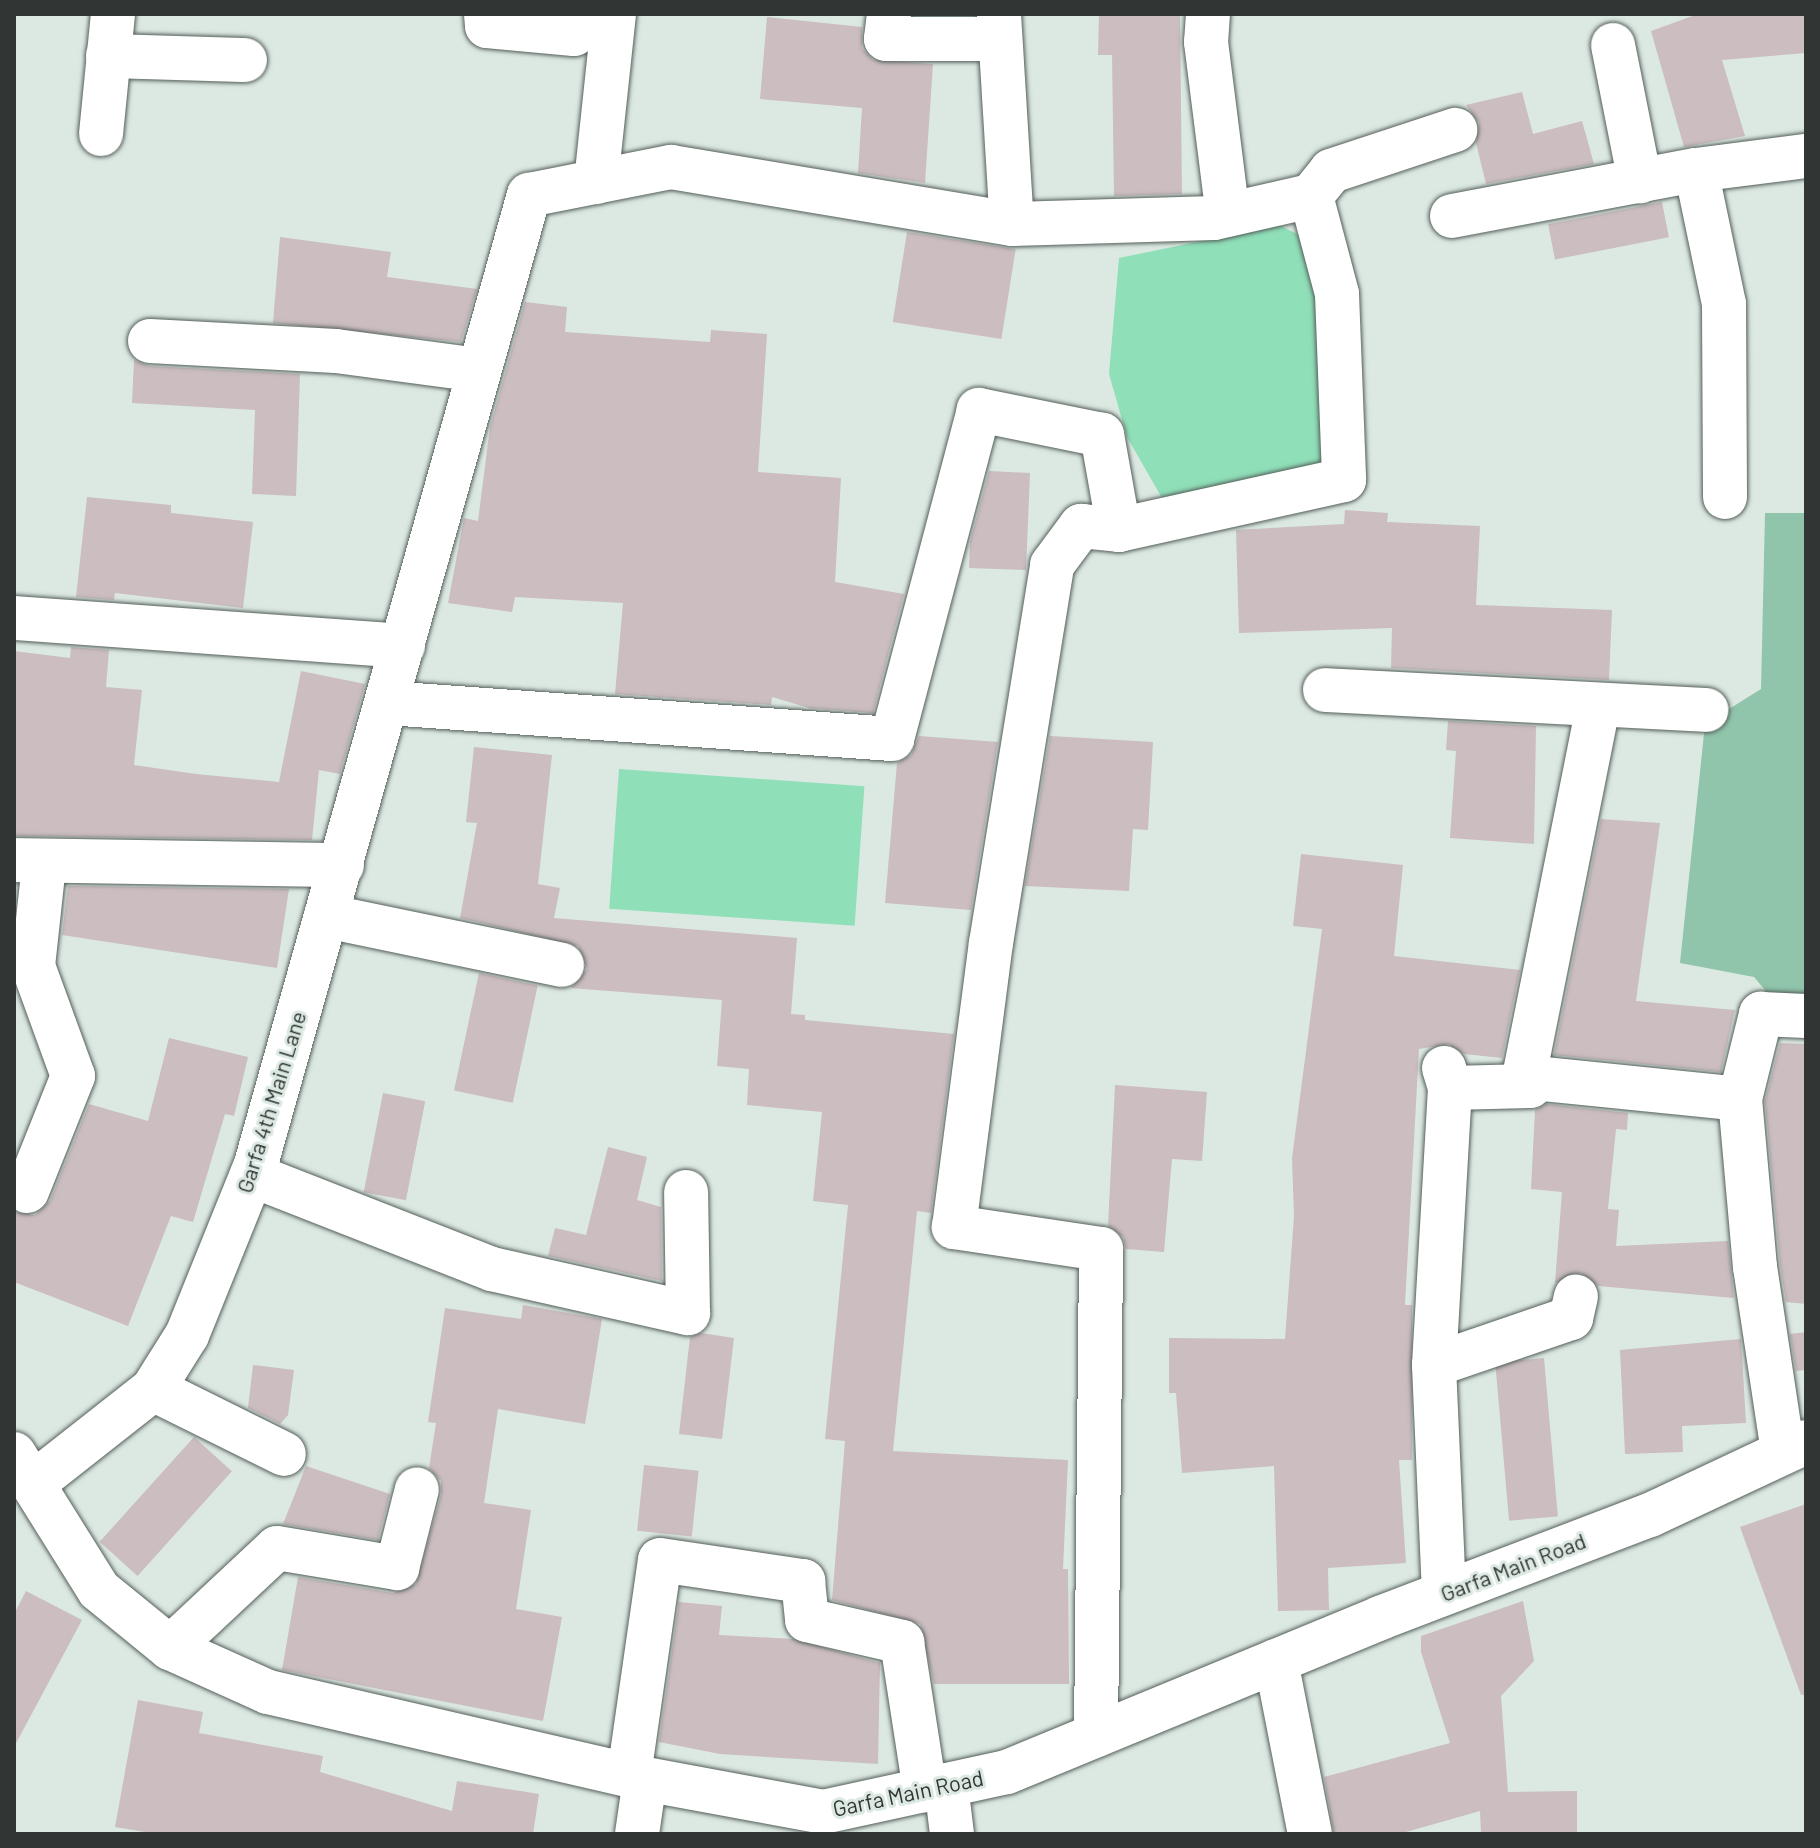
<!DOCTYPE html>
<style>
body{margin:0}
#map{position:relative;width:1820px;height:1848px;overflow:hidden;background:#dce9e2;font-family:Barlow,sans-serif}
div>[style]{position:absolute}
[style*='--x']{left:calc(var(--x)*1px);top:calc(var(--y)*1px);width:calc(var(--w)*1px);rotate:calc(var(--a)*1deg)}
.green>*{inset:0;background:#90c5ab}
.water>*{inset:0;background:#8fdfb9;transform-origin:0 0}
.building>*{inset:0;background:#cbbdc0;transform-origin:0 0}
.roads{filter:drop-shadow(0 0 2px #555f5a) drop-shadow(0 0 2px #555f5a)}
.minor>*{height:44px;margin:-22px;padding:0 22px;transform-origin:22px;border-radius:22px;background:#fff}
.major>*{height:44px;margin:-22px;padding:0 22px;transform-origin:22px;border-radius:22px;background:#fff}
span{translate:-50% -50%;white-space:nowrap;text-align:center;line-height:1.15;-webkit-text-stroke:6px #dce9e2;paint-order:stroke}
.street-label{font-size:22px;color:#313634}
.frame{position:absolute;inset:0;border:16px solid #313634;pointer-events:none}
</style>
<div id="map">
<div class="green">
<i style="clip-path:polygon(1765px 513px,1806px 513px,1806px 1004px,1776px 1003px,1754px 977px,1680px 963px,1705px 724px,1761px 689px)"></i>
</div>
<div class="water">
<i style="clip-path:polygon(1279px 225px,1305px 238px,1331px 316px,1321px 485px,1166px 505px,1127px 437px,1109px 374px,1119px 258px)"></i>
<i style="left:619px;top:769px;width:246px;height:140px;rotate:4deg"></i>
</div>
<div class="building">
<i style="clip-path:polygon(1099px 14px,1180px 14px,1182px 194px,1114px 196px,1112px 55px,1098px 55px)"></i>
<i style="clip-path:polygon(1698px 14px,1806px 14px,1806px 53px,1722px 60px,1745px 136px,1684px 147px,1651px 31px)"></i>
<i style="clip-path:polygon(767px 17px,862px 27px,862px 48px,873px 60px,933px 64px,925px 183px,858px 173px,862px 108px,760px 99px)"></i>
<i style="clip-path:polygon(1522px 92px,1533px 134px,1582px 121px,1594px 164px,1486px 184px,1476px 143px,1479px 123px,1466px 105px)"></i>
<i style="left:1662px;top:202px;width:36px;height:116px;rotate:79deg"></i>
<i style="left:907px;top:232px;width:110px;height:91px;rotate:9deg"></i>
<i style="clip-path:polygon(280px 237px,391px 252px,387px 277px,477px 289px,461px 342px,273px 323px)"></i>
<i style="clip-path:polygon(525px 302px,567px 307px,565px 332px,710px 342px,711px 330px,767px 334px,758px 472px,841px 478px,835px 582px,904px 594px,873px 713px,809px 708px,772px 697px,771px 705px,615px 694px,623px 603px,515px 597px,512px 612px,448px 603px,464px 518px,478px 521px,490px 427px)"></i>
<i style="clip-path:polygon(134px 360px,149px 366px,300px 374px,296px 496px,252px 494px,255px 410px,132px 403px)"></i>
<i style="clip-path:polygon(989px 471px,1030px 473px,1026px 570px,969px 568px,970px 542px)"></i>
<i style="clip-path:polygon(87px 497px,171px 505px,171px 513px,253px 522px,243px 608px,115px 593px,114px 600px,76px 597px)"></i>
<i style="clip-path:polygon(1345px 510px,1388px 513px,1387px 522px,1480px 526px,1476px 605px,1612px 610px,1609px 680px,1391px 668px,1392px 628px,1239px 633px,1236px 530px,1344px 524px)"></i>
<i style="clip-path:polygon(71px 647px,109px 650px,106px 687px,142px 690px,134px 765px,196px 774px,279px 782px,301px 671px,365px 684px,340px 774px,319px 770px,312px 840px,14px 836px,14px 651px,70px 658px)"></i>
<i style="clip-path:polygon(1448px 721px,1536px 726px,1534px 844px,1450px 838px,1456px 751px,1446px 750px)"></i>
<i style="clip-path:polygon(919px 736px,998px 742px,971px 910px,885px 903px,897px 763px,911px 755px)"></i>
<i style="clip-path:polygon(1050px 736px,1153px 742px,1148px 830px,1133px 829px,1129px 891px,1025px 886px)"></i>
<i style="clip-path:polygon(474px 747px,552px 755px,538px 884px,560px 888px,554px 918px,797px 938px,791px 1014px,805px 1015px,805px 1020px,954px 1034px,931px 1213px,917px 1211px,893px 1451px,1068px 1460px,1063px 1569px,1068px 1569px,1069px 1684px,934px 1684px,920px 1624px,832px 1600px,845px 1441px,825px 1439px,848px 1205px,813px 1201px,822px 1112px,747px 1105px,749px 1069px,717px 1066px,722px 1000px,571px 988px,587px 969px,578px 946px,460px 918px,477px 823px,466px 822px)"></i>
<i style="clip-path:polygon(1601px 819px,1660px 823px,1636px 1001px,1735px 1010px,1721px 1072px,1554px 1055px)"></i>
<i style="clip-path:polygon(1301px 854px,1403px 865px,1394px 956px,1520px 970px,1502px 1058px,1464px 1054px,1449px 1044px,1419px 1049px,1405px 1305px,1412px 1305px,1412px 1460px,1399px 1460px,1406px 1563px,1328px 1568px,1329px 1610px,1278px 1611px,1274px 1466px,1182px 1473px,1176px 1393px,1169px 1393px,1169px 1338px,1285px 1339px,1294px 1216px,1292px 1158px,1322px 929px,1293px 926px)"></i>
<i style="clip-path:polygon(68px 886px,289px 889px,277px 968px,62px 935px)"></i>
<i style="left:479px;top:973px;width:60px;height:120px;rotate:12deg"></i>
<i style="clip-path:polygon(169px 1038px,248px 1057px,234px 1116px,225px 1114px,193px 1222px,171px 1216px,128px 1326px,14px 1282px,14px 1212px,35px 1215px,50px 1201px,89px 1104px,148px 1121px)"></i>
<i style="clip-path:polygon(1780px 1043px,1806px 1044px,1806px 1304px,1786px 1302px,1780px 1264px,1765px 1101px)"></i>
<i style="clip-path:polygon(1115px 1085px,1207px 1092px,1202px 1161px,1172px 1159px,1164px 1252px,1126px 1249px,1123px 1237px,1108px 1226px)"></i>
<i style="left:383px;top:1093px;width:43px;height:101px;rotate:11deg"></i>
<i style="clip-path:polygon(1546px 1104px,1628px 1113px,1627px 1130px,1616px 1129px,1608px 1209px,1619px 1210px,1616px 1246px,1728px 1241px,1734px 1298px,1598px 1286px,1581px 1273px,1555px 1283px,1562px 1192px,1531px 1189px,1535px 1110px)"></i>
<i style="clip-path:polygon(608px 1147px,647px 1157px,637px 1200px,661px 1207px,662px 1281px,548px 1256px,555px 1228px,586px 1235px)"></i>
<i style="clip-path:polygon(523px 1305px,602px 1319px,585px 1424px,498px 1409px,484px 1503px,531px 1510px,516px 1609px,562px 1617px,543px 1721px,282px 1670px,298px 1577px,393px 1593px,416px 1584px,441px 1495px,441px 1481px,429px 1468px,436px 1423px,428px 1422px,445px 1308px,521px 1319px)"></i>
<i style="clip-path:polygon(1806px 1332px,1806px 1370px,1796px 1371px,1790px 1334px)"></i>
<i style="clip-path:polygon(701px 1333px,734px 1338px,722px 1439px,679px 1434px,690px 1337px)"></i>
<i style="clip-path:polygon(1741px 1339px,1746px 1423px,1682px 1426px,1683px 1452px,1625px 1454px,1620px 1350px)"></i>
<i style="left:1544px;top:1358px;width:159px;height:49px;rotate:85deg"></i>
<i style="clip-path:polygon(253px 1365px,294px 1370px,288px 1415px,280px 1424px,248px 1408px)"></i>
<i style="left:194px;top:1437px;width:51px;height:141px;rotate:42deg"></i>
<i style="left:644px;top:1465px;width:55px;height:66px;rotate:6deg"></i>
<i style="clip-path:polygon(306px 1466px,390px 1494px,378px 1540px,283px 1524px)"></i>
<i style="clip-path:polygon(1806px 1504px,1806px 1695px,1801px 1695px,1740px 1527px)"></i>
<i style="clip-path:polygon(26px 1591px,82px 1620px,14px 1747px,14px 1614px)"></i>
<i style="clip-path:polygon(1523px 1601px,1534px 1661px,1501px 1696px,1508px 1792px,1577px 1791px,1577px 1834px,1481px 1834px,1480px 1811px,1399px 1834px,1334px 1834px,1324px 1777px,1450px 1743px,1421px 1652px,1421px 1636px)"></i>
<i style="clip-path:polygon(679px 1602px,722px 1606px,719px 1635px,793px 1639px,880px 1663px,878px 1764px,720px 1754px,659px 1742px)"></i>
<i style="clip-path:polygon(138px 1700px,203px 1712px,199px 1733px,323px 1756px,320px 1772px,452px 1811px,457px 1781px,539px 1794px,533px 1834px,157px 1834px,115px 1827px)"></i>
</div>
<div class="roads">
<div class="minor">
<i style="--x:486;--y:14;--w:12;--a:85"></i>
<i style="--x:487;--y:26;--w:87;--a:5.3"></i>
<i style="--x:574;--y:34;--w:23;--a:-59"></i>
<i style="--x:889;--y:14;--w:25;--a:97"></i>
<i style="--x:886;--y:39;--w:111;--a:0"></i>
<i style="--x:999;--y:14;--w:210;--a:86.5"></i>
<i style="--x:1208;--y:14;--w:28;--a:94"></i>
<i style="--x:1206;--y:42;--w:174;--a:82.8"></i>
<i style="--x:1613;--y:45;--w:139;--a:78.8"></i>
<i style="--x:108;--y:56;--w:137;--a:1.7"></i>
<i style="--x:101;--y:134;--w:121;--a:-84.3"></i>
<i style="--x:1696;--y:170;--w:137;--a:78.2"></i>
<i style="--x:1724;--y:304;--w:193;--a:89.7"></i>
<i style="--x:596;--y:182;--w:169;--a:-83.9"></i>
<i style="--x:1311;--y:196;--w:32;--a:-51"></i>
<i style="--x:1331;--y:171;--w:131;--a:-18.3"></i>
<i style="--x:1452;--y:216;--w:248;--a:-10.7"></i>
<i style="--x:1696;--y:170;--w:111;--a:-7.3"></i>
<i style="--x:150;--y:341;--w:186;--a:3.1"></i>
<i style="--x:336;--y:351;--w:144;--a:7.6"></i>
<i style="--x:14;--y:618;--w:390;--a:4.1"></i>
<i style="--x:1325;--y:690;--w:382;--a:3"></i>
<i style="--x:16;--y:860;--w:326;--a:0.9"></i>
<i style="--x:326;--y:916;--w:241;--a:11.7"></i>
<i style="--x:1444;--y:1068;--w:21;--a:73"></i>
<i style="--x:1450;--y:1088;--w:277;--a:93.3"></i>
<i style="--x:1434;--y:1365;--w:228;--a:87.5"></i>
<i style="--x:1524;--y:1077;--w:379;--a:-78.7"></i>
<i style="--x:1450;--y:1088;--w:80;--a:-1.4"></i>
<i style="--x:1530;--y:1086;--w:11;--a:-124"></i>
<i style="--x:1524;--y:1077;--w:217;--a:5.8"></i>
<i style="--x:252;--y:1175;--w:258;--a:21.4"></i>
<i style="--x:492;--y:1269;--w:201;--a:12.7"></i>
<i style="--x:688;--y:1313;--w:121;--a:-90.9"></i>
<i style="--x:27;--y:1191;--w:124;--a:-68.2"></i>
<i style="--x:73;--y:1076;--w:117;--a:-110"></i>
<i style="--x:33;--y:966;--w:103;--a:-83.8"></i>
<i style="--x:1434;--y:1365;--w:145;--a:-18.9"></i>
<i style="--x:1571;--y:1318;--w:22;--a:-77"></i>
<i style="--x:153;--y:1389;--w:146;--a:26.4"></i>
<i style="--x:1783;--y:1452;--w:187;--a:-98.6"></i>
<i style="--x:1755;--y:1267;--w:169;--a:-95.1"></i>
<i style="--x:1740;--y:1099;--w:88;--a:-76.1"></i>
<i style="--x:1761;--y:1014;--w:45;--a:2.5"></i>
<i style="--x:35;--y:1482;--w:150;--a:-38.2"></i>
<i style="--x:153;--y:1389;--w:64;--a:-57.8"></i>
<i style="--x:187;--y:1335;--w:184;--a:-68"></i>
<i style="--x:256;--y:1164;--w:1007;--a:-74.27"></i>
<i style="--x:529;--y:195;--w:145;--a:-11.2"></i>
<i style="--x:671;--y:167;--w:346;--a:9.5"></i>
<i style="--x:1012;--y:224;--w:202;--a:-1.7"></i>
<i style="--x:1214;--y:218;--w:99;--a:-12.8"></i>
<i style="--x:1311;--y:196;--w:101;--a:75.1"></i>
<i style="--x:1337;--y:294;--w:186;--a:87.8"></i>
<i style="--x:1344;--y:480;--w:230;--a:167.5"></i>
<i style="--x:1119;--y:530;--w:97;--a:-100.1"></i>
<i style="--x:1102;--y:435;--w:126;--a:-168.5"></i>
<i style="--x:979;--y:410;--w:340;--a:104.8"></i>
<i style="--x:892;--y:739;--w:506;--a:-175.92"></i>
<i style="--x:170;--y:1648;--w:146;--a:-43.1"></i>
<i style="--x:277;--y:1548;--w:122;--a:9.5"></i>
<i style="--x:397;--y:1568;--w:81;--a:-75.8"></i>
<i style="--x:1276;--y:1661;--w:176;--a:78.9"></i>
<i style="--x:1096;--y:1735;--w:486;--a:-89.4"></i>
<i style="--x:1101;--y:1249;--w:149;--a:-171.5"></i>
<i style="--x:954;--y:1227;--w:286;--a:-82.6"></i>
<i style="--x:991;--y:943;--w:383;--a:-80.8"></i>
<i style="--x:1052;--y:565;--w:49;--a:-53.4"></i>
<i style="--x:1081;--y:526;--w:38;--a:6"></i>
<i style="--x:629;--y:1775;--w:217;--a:-81.8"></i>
<i style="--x:660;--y:1560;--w:145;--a:8.4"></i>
<i style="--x:803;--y:1581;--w:39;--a:84"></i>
<i style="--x:807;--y:1620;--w:98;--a:13"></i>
<i style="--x:902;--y:1642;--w:150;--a:81.2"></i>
<i style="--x:946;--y:1785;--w:49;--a:83"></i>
<i style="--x:637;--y:1834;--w:56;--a:-81.7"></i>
</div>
<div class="major">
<i style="--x:14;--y:1454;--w:160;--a:58"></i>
<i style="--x:99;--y:1590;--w:92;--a:39.2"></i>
<i style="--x:170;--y:1648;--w:107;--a:24.2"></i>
<i style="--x:268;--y:1692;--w:387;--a:13"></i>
<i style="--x:645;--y:1779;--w:181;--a:10.5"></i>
<i style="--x:823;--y:1812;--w:188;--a:-12.3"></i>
<i style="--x:1007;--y:1772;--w:404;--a:-22.4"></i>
<i style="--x:1380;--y:1618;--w:289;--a:-20.9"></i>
<i style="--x:1650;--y:1515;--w:172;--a:-25.1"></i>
</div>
</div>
<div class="street-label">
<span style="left:271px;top:1102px;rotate:-73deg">Garfa 4th Main Lane</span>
<span style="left:1513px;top:1567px;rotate:-21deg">Garfa Main Road</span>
<span style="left:908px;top:1793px;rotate:-12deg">Garfa Main Road</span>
</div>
<div class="frame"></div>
</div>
